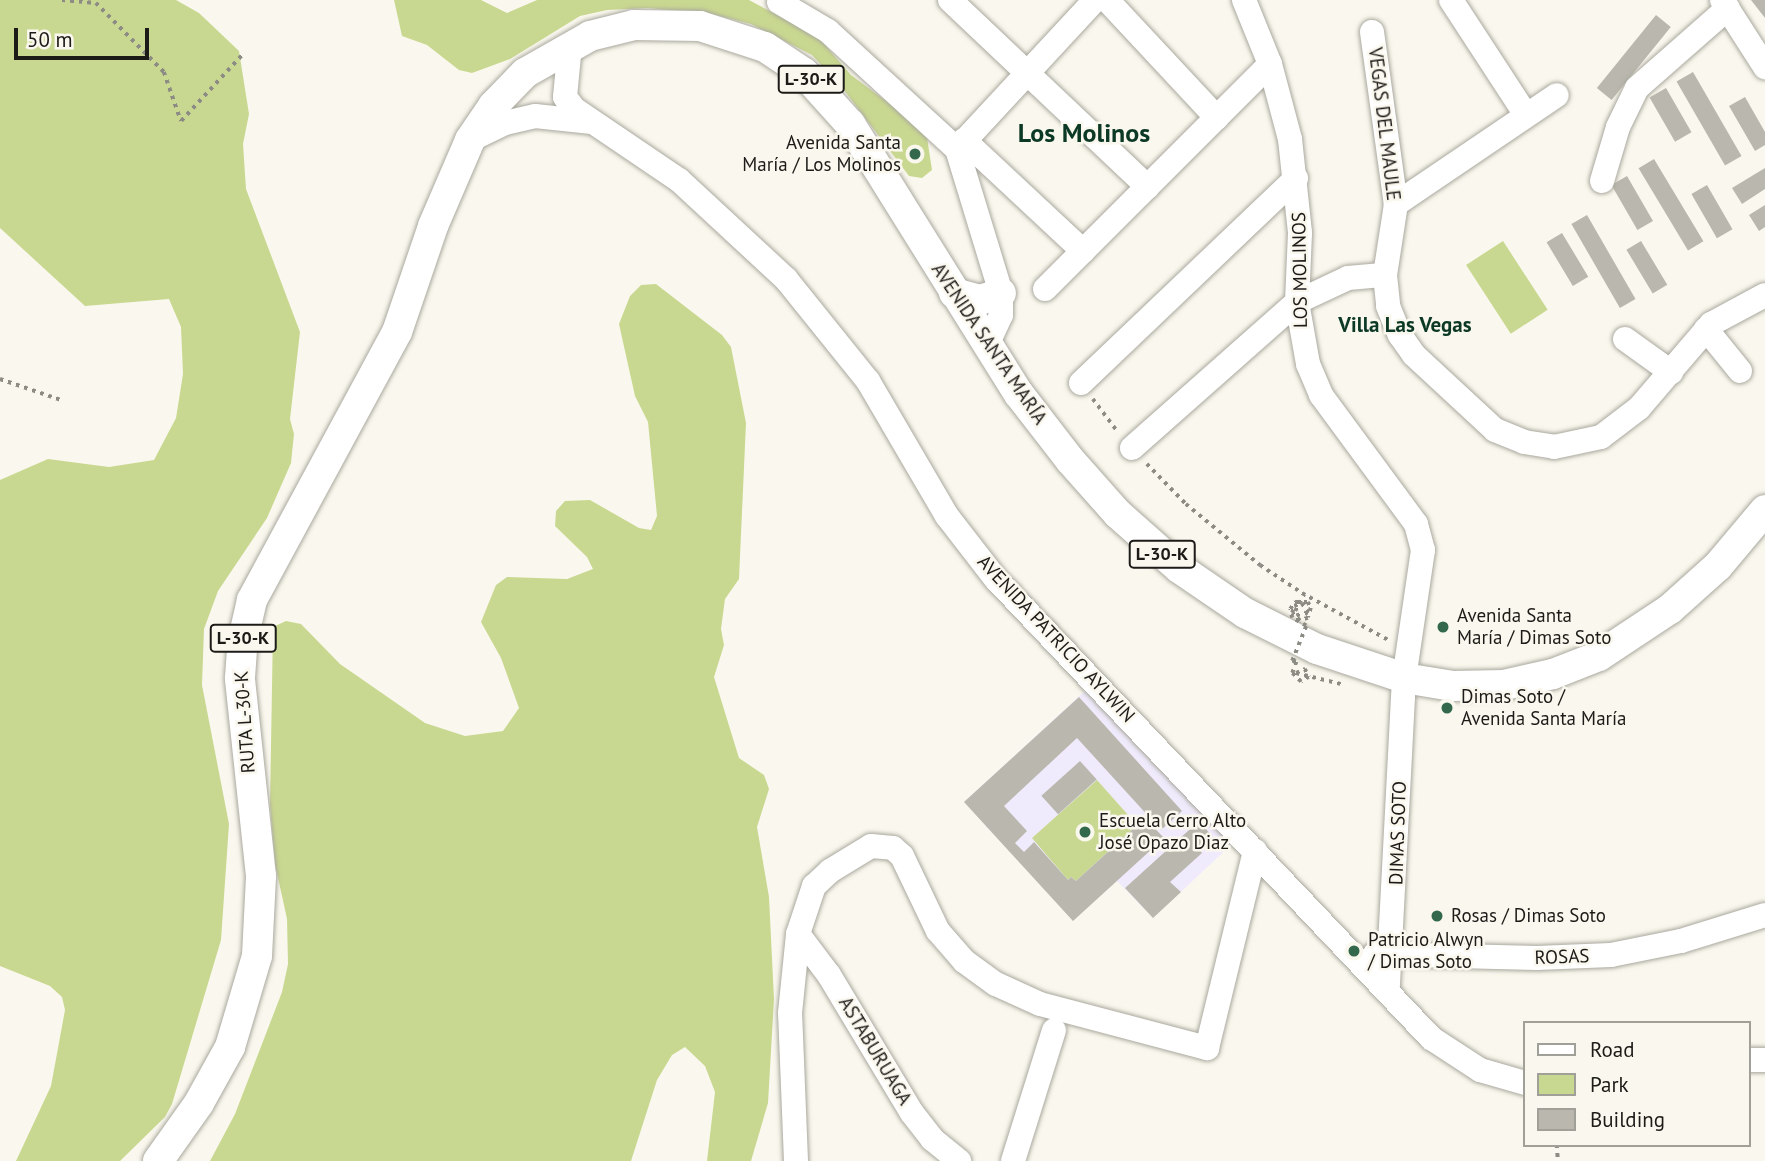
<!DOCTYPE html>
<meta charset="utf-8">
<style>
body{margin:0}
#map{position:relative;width:1765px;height:1161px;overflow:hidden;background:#faf8ee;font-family:"PT Sans",sans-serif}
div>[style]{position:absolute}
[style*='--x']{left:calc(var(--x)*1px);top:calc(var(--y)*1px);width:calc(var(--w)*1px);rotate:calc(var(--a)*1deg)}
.education>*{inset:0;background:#f0ebfc}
.green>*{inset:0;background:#c9d890;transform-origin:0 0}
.building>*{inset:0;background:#bab8ae;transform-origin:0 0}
.path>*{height:3.5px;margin-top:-1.75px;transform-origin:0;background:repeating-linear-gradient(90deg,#8c8b84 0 3.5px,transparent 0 8.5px)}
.roads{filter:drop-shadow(0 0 2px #aaa89e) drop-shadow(0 0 2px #aaa89e)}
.minor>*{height:24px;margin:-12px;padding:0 12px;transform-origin:12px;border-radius:12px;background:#fff}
.major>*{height:30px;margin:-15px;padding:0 15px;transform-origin:15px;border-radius:15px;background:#fff}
.path-bridge>*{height:3.5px;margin-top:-1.75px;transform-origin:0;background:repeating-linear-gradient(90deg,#8c8b84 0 3.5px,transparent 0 8.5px)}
.dots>*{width:19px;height:19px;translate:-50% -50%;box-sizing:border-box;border:4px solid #faf8ee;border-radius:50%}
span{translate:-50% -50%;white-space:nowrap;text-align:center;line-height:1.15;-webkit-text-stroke:5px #faf8ee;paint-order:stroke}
.shield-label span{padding:2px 5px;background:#faf8ee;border:2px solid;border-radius:5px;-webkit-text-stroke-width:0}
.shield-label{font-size:18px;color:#1c1b18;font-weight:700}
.street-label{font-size:19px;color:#1c1b18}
.poi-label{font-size:19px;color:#1c1b18}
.right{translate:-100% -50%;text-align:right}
.left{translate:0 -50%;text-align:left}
.neighbourhood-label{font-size:21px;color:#0c3925;font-weight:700}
.district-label{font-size:26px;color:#0c3925;font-weight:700}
.legend{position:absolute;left:1523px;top:1021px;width:228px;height:126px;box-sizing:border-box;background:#faf8ee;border:2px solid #a1a098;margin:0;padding:9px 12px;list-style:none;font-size:21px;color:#1c1b18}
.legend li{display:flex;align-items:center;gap:14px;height:35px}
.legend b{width:35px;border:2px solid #a1a098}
.scale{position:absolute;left:14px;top:28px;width:135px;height:32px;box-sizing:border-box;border:4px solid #1c1b18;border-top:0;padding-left:9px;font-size:21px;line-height:24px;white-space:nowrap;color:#1c1b18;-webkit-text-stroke:5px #faf8ee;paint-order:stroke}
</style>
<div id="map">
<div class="education">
<i style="clip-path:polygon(1089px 687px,1231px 845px,1153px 918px,1117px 881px,1073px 921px,964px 802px)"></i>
</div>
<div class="green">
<i style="clip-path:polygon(0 0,176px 0,199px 13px,239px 51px,249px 114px,243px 144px,246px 189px,300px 332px,290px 419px,294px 434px,291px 463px,267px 518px,218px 591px,204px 629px,202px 685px,229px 824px,221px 940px,172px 1104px,165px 1117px,120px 1161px,16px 1161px,51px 1086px,65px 1010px,62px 997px,50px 986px,0 966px,0 480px,48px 459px,109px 467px,154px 460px,176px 418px,183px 374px,181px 327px,169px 299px,85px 306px,0 228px)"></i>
<i style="clip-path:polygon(394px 0,481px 0,507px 13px,537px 0,749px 0,817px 36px,851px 75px,926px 131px,932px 170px,922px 178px,909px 176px,841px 86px,812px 55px,751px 24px,712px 14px,648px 8px,607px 10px,580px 16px,510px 59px,472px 73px,459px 70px,427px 45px,402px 36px)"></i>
<i style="left:1503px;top:241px;width:82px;height:44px;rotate:57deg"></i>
<i style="clip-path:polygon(656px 284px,722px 335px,731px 347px,746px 423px,739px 579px,725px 599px,721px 629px,724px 645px,714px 677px,739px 758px,764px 775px,769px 789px,757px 827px,769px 897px,774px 999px,768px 1103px,751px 1161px,707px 1161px,715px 1092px,705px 1066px,685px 1047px,672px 1055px,657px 1080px,631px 1161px,210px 1161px,235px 1114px,282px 992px,288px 964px,287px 919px,275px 864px,270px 805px,273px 627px,286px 621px,301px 624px,340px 664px,425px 723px,465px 736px,503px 731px,519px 708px,501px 658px,481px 622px,496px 585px,507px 577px,567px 579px,593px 569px,587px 557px,555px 526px,556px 511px,565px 501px,590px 500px,639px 528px,651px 530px,657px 516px,648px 422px,635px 396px,619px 324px,630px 296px,641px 285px)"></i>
<i style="clip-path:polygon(1097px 780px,1137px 825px,1076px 881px,1071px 877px,1068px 880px,1032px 838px)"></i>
</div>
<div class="building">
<i style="clip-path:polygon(1751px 0,1765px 0,1765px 18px)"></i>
<i style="left:1656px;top:15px;width:19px;height:94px;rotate:39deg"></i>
<i style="left:1693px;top:72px;width:97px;height:19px;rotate:60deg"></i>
<i style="left:1666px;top:88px;width:51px;height:19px;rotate:60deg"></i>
<i style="clip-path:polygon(1745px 97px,1765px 132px,1765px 145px,1755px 151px,1729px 106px)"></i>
<i style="left:1654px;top:159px;width:96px;height:18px;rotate:59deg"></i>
<i style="clip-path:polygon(1765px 168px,1765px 189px,1742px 204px,1732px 188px)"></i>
<i style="left:1627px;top:176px;width:52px;height:18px;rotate:60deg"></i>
<i style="left:1707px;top:185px;width:51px;height:18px;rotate:60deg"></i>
<i style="clip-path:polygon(1765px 205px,1765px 227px,1759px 231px,1749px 215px)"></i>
<i style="left:1587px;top:215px;width:97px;height:18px;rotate:60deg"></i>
<i style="left:1562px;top:233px;width:51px;height:18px;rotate:59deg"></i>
<i style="left:1641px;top:241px;width:51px;height:17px;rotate:59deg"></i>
<i style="clip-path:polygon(1079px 697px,1182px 811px,1161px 830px,1077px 738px,1004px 806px,1027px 831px,1015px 843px,1024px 852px,1034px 842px,1068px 880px,1071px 877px,1076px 881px,1145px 818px,1164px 838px,1073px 921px,964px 802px)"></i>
<i style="left:1080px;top:761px;width:25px;height:52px;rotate:48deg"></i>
<i style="clip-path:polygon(1199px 821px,1212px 836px,1198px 848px,1202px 853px,1170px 882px,1181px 892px,1153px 918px,1125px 888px)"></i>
</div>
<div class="path">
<i style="--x:62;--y:0;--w:34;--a:5"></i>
<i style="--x:96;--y:3;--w:97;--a:45.4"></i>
<i style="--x:164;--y:72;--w:52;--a:70.9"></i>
<i style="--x:181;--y:121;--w:90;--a:-47.3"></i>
<i style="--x:0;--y:379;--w:65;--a:19"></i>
<i style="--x:1093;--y:399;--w:41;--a:52.9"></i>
<i style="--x:1147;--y:464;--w:56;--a:45.7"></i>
<i style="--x:1186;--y:504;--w:96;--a:39.5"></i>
<i style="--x:1260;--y:565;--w:50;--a:33.7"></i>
<i style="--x:1302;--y:593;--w:100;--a:28.6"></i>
<i style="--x:1295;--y:611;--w:19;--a:-62"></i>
<i style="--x:1296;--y:673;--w:50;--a:13.8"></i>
<i style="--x:1557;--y:1145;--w:16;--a:86"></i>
</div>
<div class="roads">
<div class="minor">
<i style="--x:950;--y:0;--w:272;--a:43.4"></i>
<i style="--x:1107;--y:0;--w:161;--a:47"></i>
<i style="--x:1244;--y:0;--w:69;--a:67.9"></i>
<i style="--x:1270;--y:64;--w:78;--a:75.1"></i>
<i style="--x:1290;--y:139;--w:95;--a:83.9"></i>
<i style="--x:1300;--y:233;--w:69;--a:92.5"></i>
<i style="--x:1297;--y:302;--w:63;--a:79.9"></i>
<i style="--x:1308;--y:364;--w:34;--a:67"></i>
<i style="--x:1321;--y:395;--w:160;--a:53.6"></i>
<i style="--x:1416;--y:524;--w:27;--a:75"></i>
<i style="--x:1423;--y:550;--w:129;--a:98.4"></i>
<i style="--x:1404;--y:678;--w:310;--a:93"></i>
<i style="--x:1451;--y:0;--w:137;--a:56.9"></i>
<i style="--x:1722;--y:0;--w:80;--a:57.3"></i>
<i style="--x:779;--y:2;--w:57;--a:30.6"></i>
<i style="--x:828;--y:31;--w:175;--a:42.5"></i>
<i style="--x:957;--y:149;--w:151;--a:73"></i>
<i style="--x:1001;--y:293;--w:22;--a:90"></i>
<i style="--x:1001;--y:315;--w:31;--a:115"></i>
<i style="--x:1372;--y:32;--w:174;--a:82.1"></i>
<i style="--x:1396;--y:204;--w:72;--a:98.8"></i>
<i style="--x:1385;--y:275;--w:31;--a:84"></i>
<i style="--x:1388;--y:306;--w:31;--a:68"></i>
<i style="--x:1400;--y:335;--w:24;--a:55"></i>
<i style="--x:1414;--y:355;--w:110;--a:42.8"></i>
<i style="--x:1495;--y:430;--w:31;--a:22"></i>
<i style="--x:1524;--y:442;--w:30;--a:9"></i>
<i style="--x:1554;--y:447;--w:48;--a:-12"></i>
<i style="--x:1601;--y:437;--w:48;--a:-37.3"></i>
<i style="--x:1639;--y:408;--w:111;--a:-49.4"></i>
<i style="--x:1711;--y:324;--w:61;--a:-28.2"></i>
<i style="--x:570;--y:45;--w:52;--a:95.5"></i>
<i style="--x:565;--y:97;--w:15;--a:53"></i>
<i style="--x:574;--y:109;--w:127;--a:34.1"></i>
<i style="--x:679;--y:180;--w:146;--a:42.8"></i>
<i style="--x:786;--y:279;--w:131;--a:51.2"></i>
<i style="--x:868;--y:381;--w:156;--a:59.7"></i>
<i style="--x:947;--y:516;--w:78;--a:52.3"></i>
<i style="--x:995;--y:578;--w:634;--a:46.53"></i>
<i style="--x:1431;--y:1038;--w:59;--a:33.1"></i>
<i style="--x:1480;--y:1070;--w:47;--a:16.1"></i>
<i style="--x:470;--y:140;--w:39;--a:-26"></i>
<i style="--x:505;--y:123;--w:31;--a:-13"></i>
<i style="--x:535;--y:116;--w:57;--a:6"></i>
<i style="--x:964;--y:140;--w:163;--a:43"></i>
<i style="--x:957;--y:149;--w:203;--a:-47.2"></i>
<i style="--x:1602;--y:181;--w:56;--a:-73.5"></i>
<i style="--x:1618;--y:127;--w:43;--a:-64"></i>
<i style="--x:1637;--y:88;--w:121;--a:-41.3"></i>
<i style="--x:1396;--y:204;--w:194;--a:-34.1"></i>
<i style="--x:1045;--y:289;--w:318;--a:-45"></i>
<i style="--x:1706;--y:329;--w:54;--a:51"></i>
<i style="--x:1625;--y:339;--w:57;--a:35.7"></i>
<i style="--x:1081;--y:383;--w:297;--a:-43.6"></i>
<i style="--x:1132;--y:448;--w:220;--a:-41.5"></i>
<i style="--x:1297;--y:302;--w:56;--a:-25.2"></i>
<i style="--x:1348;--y:278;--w:37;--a:-5"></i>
<i style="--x:798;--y:934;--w:51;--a:52.9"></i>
<i style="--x:829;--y:975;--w:161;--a:59"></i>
<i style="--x:912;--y:1113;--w:33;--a:52"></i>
<i style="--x:932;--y:1139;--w:35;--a:39"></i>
<i style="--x:1375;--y:954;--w:162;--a:1.4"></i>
<i style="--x:1537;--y:958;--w:74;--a:-2.3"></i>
<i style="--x:1611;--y:955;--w:71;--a:-11.3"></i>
<i style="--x:1681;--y:941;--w:88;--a:-17.2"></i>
<i style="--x:1749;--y:1060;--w:16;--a:0"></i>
<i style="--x:796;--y:1161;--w:148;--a:-92.3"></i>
<i style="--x:790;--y:1013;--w:79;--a:-84.2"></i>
<i style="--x:798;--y:934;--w:51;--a:-71.6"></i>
<i style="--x:814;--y:886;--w:22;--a:-43"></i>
<i style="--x:830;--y:871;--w:48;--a:-31.4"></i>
<i style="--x:871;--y:846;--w:22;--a:5"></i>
<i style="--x:893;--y:848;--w:12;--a:42"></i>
<i style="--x:902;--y:856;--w:83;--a:64.4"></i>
<i style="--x:938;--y:931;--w:40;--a:49"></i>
<i style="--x:964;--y:961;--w:39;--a:36"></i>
<i style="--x:996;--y:984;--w:48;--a:24.4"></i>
<i style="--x:1040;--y:1004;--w:173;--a:14.8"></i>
<i style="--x:1207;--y:1048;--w:203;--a:-76.3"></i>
<i style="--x:1013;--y:1161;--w:137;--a:-72.6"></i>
</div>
<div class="major">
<i style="--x:954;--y:293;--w:27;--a:15"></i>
<i style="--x:980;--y:300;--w:22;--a:-18"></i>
<i style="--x:158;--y:1161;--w:71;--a:-54.7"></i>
<i style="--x:199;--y:1103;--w:64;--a:-61"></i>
<i style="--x:230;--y:1047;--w:95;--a:-73.5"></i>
<i style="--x:257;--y:956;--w:80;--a:-87.1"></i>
<i style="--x:261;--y:876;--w:199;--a:-96.1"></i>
<i style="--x:240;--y:678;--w:39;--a:-86"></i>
<i style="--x:243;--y:639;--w:40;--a:-77"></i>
<i style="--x:252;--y:600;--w:305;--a:-61.6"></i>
<i style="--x:397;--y:332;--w:112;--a:-71.2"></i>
<i style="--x:433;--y:226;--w:94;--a:-66.7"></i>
<i style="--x:470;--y:140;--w:41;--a:-55.9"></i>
<i style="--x:493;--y:106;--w:46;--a:-45.9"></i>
<i style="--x:525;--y:73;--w:75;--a:-29.6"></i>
<i style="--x:590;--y:36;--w:45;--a:-14"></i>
<i style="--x:634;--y:25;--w:66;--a:0.9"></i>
<i style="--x:700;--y:26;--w:68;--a:17.9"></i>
<i style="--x:765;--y:47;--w:47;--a:33.7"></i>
<i style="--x:804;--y:73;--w:69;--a:48"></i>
<i style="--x:850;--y:124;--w:319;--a:58"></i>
<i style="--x:1019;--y:394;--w:83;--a:52.3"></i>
<i style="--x:1070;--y:460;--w:72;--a:48.4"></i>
<i style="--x:1118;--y:514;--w:81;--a:41.5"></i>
<i style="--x:1179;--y:568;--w:80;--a:34.3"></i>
<i style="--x:1245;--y:613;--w:80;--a:26.6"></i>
<i style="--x:1317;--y:649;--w:92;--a:18.4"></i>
<i style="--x:1404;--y:678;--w:50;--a:9.3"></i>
<i style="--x:1453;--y:686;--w:51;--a:-1.1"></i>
<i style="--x:1504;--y:685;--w:50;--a:-12.7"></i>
<i style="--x:1553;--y:674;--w:49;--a:-21.4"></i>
<i style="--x:1599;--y:656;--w:85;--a:-33.5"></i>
<i style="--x:1670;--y:609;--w:64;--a:-41.9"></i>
<i style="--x:1718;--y:566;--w:73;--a:-50"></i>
</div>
</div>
<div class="path-bridge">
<i style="--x:1296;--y:673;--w:10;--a:-24"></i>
<i style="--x:1305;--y:669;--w:9;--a:63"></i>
<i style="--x:1309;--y:677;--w:9;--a:148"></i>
<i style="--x:1301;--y:682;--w:13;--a:-135"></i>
<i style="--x:1292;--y:673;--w:12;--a:-70"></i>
<i style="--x:1296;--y:662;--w:4;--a:-166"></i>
<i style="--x:1292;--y:661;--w:38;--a:-68"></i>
<i style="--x:1306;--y:626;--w:16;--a:-150"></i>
<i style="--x:1292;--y:618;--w:9;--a:-103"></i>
<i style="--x:1290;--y:609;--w:9;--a:-54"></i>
<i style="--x:1295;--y:602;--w:13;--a:0"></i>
<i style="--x:1308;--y:602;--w:7;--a:63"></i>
<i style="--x:1311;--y:608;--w:10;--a:107"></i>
<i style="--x:1308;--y:618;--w:9;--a:159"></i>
<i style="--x:1300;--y:621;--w:11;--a:-135"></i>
<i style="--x:1292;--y:613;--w:7;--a:-74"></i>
<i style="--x:1294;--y:606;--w:9;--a:-21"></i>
<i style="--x:1302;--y:603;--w:12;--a:59"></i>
<i style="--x:1308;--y:613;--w:12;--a:166"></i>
</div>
<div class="dots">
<i style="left:915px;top:154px;background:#33684d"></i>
<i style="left:1443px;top:627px;background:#33684d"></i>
<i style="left:1447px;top:708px;background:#33684d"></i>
<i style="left:1085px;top:832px;background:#33684d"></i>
<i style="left:1437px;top:916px;background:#33684d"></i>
<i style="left:1354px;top:951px;background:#33684d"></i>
</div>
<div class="shield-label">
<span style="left:811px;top:79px">L-30-K</span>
<span style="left:1162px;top:554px">L-30-K</span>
<span style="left:243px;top:638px">L-30-K</span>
</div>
<div class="street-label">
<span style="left:1384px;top:124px;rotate:83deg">VEGAS DEL MAULE</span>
<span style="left:1300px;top:270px;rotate:-91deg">LOS MOLINOS</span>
<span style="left:989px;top:344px;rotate:56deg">AVENIDA SANTA MARÍA</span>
<span style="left:1056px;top:639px;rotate:47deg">AVENIDA PATRICIO AYLWIN</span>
<span style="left:245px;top:722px;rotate:-94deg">RUTA L-30-K</span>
<span style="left:1398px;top:833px;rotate:-88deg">DIMAS SOTO</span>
<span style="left:1562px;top:957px;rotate:-2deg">ROSAS</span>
<span style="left:875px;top:1051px;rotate:59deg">ASTABURUAGA</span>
</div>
<div class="poi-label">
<span class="right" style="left:901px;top:154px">Avenida Santa<br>María / Los Molinos</span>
<span class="left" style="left:1457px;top:627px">Avenida Santa<br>María / Dimas Soto</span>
<span class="left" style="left:1461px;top:708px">Dimas Soto /<br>Avenida Santa María</span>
<span class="left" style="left:1099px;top:832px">Escuela Cerro Alto<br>José Opazo Diaz</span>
<span class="left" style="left:1451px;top:916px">Rosas / Dimas Soto</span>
<span class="left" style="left:1368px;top:951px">Patricio Alwyn<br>/ Dimas Soto</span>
</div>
<div class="neighbourhood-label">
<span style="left:1405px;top:325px">Villa Las Vegas</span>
</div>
<div class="district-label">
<span style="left:1084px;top:133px">Los Molinos</span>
</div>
<ul class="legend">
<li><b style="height:9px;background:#fff"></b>Road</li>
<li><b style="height:19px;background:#c9d890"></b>Park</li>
<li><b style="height:19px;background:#bab8ae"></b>Building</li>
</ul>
<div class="scale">50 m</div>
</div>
